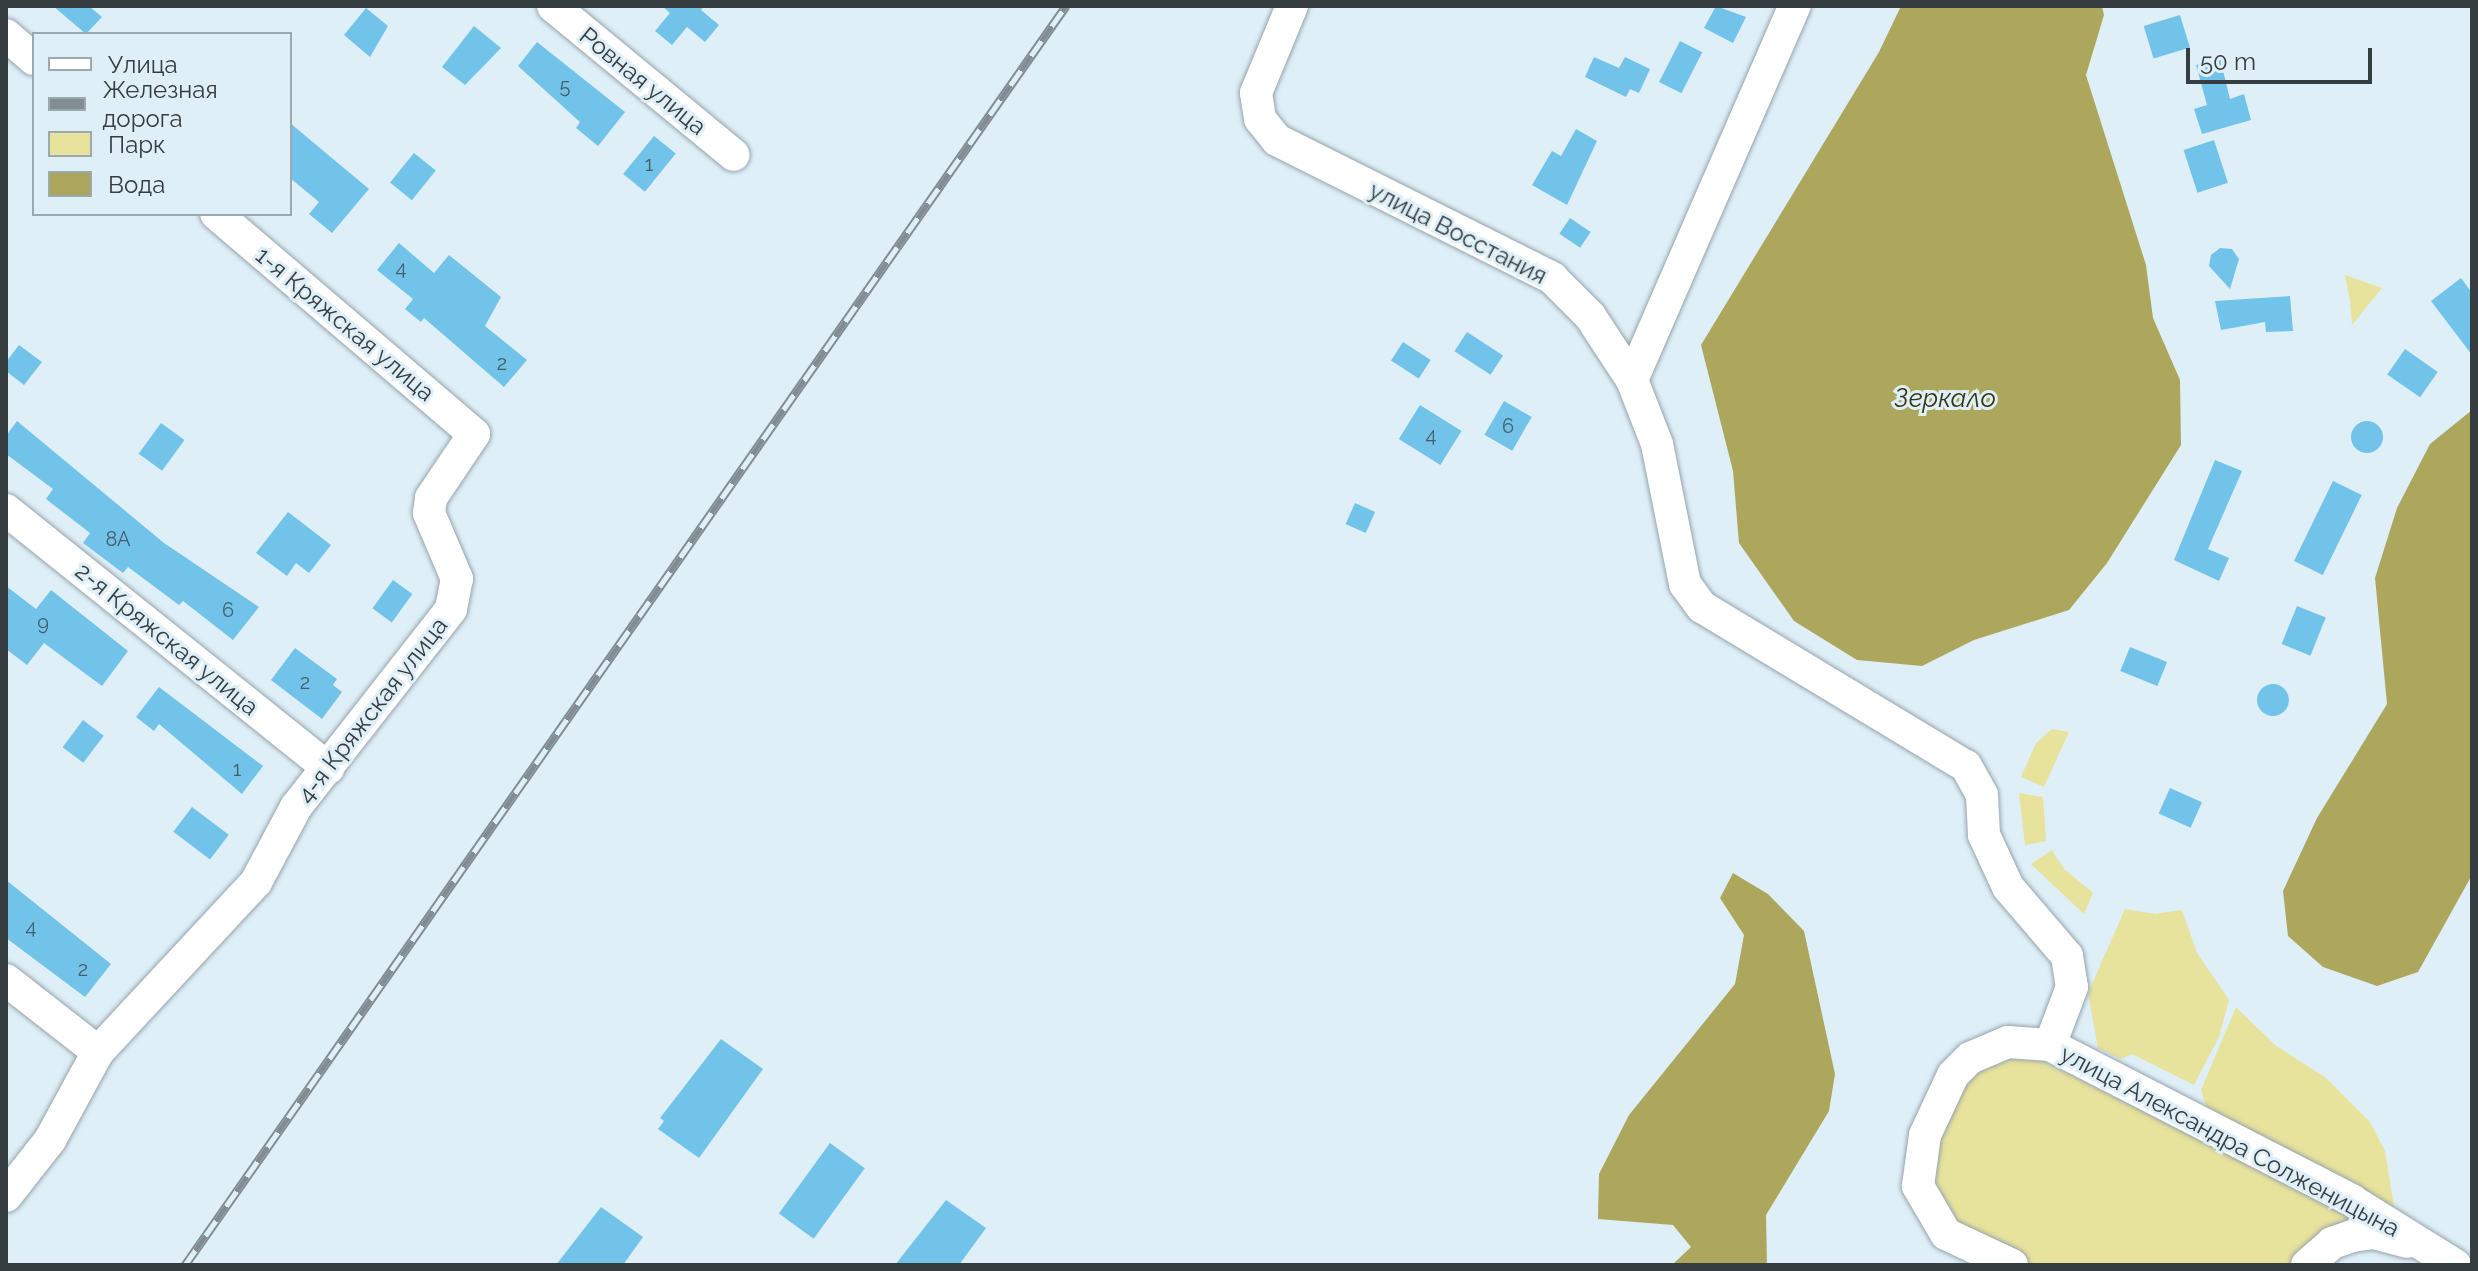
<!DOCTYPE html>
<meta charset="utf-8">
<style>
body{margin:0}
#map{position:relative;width:2478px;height:1271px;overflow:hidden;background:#dfeff8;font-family:Raleway,sans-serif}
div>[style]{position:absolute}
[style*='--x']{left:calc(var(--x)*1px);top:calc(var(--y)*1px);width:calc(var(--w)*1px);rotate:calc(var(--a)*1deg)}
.green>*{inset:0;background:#e7e29c}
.water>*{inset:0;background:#aca75d}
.building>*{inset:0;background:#72c3e9;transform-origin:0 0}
.round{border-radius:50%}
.roads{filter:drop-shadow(0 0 2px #95a4ac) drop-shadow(0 0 2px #95a4ac)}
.minor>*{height:32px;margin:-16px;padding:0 16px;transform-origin:16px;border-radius:16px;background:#fff}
.rail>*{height:9px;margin-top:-4.5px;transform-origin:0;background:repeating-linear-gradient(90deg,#dfeff8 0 18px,#828d93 0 36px);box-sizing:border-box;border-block:2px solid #828d93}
span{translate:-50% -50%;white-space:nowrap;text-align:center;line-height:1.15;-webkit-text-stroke:6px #dfeff8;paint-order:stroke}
.number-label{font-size:20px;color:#455e6a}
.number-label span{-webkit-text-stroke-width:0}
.street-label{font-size:24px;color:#363d40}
.water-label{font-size:26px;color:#363413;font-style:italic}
.frame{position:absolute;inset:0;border:8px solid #363d40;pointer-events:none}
.legend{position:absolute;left:32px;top:32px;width:260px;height:184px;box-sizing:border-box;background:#dfeff8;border:2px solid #9ba8ae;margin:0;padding:10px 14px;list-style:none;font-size:24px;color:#363d40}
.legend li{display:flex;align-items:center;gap:16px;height:40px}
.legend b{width:40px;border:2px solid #9ba8ae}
.scale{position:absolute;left:2186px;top:48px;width:186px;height:36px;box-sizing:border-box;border:4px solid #363d40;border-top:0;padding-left:10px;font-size:24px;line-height:28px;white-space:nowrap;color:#363d40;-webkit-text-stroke:6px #dfeff8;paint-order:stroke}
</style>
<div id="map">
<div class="green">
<i style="clip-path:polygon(2345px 275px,2382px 288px,2352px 325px,2350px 301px)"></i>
<i style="clip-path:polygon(2052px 729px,2069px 732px,2044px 787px,2021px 777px,2036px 743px)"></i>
<i style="clip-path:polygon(2019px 793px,2043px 797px,2046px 841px,2025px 845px)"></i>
<i style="clip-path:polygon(2052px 850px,2064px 869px,2093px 893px,2084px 914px,2031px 864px)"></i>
<i style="clip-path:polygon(2125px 909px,2155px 914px,2182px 910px,2197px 953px,2229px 1000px,2219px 1037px,2194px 1085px,2132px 1054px,2121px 1059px,2098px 1048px,2088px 993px)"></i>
<i style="clip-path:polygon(2236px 1007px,2276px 1046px,2325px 1077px,2370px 1122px,2385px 1151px,2395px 1213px,2208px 1112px,2201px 1090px)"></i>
<i style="clip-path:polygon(2000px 1057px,2038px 1059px,2312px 1195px,2357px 1223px,2294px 1265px,2034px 1265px,1963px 1232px,1931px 1183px,1932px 1148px,1969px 1076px)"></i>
</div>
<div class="water">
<i style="clip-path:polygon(1901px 6px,2102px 6px,2104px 15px,2086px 75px,2146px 265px,2153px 318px,2180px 380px,2181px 445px,2107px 563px,2069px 610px,1974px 640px,1922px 666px,1857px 660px,1794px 621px,1739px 543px,1733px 471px,1701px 345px,1879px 52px)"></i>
<i style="clip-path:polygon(2472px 410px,2472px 875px,2418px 972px,2377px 986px,2323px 967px,2288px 936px,2283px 891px,2317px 818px,2387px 704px,2375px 578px,2397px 508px,2430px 444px)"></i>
<i style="clip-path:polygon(1733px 873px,1768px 894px,1804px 931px,1835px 1074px,1829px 1111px,1766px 1215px,1767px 1265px,1672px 1265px,1691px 1247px,1673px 1225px,1598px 1219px,1599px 1174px,1629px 1115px,1735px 984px,1744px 935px,1720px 898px)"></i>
</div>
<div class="building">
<i style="clip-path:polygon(53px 6px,89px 6px,102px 17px,86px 34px)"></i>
<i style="clip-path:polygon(662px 6px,704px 6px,701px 10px,719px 25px,705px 42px,687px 27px,672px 45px,655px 31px,670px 13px)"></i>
<i style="clip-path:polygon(1716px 6px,1746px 17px,1733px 43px,1704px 28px)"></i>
<i style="clip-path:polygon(366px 8px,388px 26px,370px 57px,344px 35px)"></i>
<i style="left:2180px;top:15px;width:34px;height:38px;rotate:73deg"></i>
<i style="clip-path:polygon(474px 26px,501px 48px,465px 85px,442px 67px)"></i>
<i style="left:1680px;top:41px;width:25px;height:46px;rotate:27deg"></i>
<i style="clip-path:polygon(537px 42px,625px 112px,598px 146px,576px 128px,580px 122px,518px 66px)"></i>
<i style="clip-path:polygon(1594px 57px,1619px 68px,1625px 57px,1650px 69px,1639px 93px,1630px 89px,1626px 97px,1585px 77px)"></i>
<i style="clip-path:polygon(2220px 58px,2230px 99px,2244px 94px,2251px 120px,2202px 134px,2194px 109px,2207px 105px,2196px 65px)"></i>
<i style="clip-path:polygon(290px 123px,369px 189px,332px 233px,309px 214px,319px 202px,290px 178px)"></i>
<i style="clip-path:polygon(1576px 129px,1597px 141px,1567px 205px,1532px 185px,1552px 151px,1561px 156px)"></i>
<i style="left:654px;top:136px;width:28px;height:49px;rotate:39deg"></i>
<i style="left:2214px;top:140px;width:45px;height:32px;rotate:72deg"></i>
<i style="left:414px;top:153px;width:28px;height:38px;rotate:39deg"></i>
<i style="left:1570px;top:218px;width:25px;height:19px;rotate:34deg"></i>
<i style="clip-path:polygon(399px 243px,434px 273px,449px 255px,501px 297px,485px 326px,527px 360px,504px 387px,424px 318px,421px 322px,405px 309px,413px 299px,377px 270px)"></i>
<i style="clip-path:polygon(2220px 248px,2232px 249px,2239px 259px,2230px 289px,2209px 266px,2211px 255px)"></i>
<i style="clip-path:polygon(2461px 278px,2472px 293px,2472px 355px,2431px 301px)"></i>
<i style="clip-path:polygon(2290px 296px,2293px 331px,2266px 332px,2265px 322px,2221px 330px,2215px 301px)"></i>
<i style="left:1467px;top:332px;width:43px;height:23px;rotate:33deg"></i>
<i style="left:1403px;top:342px;width:33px;height:22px;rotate:33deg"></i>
<i style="clip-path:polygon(19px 345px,42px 362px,24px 385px,6px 371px,6px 362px)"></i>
<i style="left:2405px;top:349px;width:40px;height:31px;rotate:35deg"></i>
<i style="left:1504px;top:401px;width:32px;height:39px;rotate:30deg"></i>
<i style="left:1420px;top:405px;width:49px;height:40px;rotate:32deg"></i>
<i class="round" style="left:2351px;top:421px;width:32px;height:32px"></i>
<i style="clip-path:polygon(17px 421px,164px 543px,259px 607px,233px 640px,183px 601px,179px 605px,128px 567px,123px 573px,83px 543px,90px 533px,46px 499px,53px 489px,6px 454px,6px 436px)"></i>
<i style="left:161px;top:423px;width:29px;height:38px;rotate:36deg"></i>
<i style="clip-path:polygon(2215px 460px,2242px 471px,2208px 549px,2229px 558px,2219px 581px,2174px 560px)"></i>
<i style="left:2333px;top:481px;width:32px;height:89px;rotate:26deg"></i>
<i style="left:1355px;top:503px;width:22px;height:23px;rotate:24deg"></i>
<i style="clip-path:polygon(288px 512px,331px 545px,309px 573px,296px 563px,287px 576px,256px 553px)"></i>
<i style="left:393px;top:580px;width:24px;height:35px;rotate:36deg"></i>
<i style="clip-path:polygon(6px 586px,36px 609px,51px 590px,128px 651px,102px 686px,44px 643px,27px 665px,6px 649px)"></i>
<i style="left:2297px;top:606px;width:31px;height:41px;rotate:22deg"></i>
<i style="left:2130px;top:647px;width:40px;height:26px;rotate:22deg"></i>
<i style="clip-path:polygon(295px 648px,337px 679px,333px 685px,342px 692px,322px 719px,271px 680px)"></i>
<i class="round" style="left:2257px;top:684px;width:32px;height:32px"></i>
<i style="clip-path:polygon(159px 687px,263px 766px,242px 794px,159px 724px,154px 731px,136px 717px)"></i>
<i style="left:83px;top:720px;width:26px;height:34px;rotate:37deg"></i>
<i style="left:2170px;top:788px;width:35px;height:28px;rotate:24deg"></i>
<i style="left:192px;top:807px;width:46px;height:31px;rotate:37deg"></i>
<i style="clip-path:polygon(6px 880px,111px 964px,85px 997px,6px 938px)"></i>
<i style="clip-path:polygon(721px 1039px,763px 1069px,699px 1158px,658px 1129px,664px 1121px,660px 1118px)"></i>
<i style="left:830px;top:1143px;width:43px;height:87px;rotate:36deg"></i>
<i style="clip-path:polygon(946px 1200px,986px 1228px,959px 1265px,895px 1265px)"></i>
<i style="clip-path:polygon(601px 1207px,643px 1237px,623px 1265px,556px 1265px)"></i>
</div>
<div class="roads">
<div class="minor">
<i style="--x:553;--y:6;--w:234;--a:39.5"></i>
<i style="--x:1292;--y:6;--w:94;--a:112.5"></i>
<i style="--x:1256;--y:93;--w:26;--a:81"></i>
<i style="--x:1260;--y:119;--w:27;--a:51"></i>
<i style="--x:1277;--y:140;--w:308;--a:26.6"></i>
<i style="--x:1552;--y:278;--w:54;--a:45"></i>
<i style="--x:1590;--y:316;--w:77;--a:56.7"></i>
<i style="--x:1632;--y:380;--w:69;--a:68.7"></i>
<i style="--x:1657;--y:444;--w:143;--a:78.7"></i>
<i style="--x:1685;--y:584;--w:29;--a:54"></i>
<i style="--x:1702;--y:607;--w:308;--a:31.1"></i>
<i style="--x:1966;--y:766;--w:33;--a:61"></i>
<i style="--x:1982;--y:795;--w:40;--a:87.1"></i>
<i style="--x:1984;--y:835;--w:57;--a:65.2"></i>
<i style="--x:2008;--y:887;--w:91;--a:49.5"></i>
<i style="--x:2067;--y:956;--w:31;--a:81"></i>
<i style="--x:2072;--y:987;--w:62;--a:110.8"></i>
<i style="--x:6;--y:35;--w:37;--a:41"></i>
<i style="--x:1632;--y:380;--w:408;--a:-66.5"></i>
<i style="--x:6;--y:510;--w:413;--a:38.7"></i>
<i style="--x:6;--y:980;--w:117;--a:38"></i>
<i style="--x:6;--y:1196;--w:71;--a:-51.8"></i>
<i style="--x:50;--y:1140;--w:100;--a:-61.4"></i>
<i style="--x:98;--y:1052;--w:232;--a:-47.1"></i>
<i style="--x:256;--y:882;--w:85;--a:-61.9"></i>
<i style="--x:296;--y:807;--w:251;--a:-51.9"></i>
<i style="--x:451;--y:609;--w:31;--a:-79"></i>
<i style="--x:457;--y:579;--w:72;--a:-113"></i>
<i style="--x:429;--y:513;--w:15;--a:-82"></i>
<i style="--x:431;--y:498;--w:77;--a:-56.1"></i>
<i style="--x:474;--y:434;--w:339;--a:-139.5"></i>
<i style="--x:2012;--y:1265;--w:73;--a:-154.8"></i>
<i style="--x:1946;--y:1234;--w:56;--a:-120.3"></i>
<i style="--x:1918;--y:1186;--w:51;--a:-82.2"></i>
<i style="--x:1925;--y:1135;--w:66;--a:-65"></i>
<i style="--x:1953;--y:1075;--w:24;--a:-45"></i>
<i style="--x:1970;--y:1058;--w:41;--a:-22.8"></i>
<i style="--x:2008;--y:1042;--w:42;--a:4.1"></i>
<i style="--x:2050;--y:1045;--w:339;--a:27.2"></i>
<i style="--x:2351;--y:1200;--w:123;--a:32"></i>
<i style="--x:2307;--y:1265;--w:33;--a:-41"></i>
<i style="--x:2332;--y:1243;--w:21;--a:-19"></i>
<i style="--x:2352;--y:1236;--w:22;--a:-8"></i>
<i style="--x:2374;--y:1233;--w:34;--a:15"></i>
</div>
</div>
<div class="rail">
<i style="--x:185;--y:1265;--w:1537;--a:-55.02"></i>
</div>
<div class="number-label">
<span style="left:565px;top:86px">5</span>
<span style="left:649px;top:164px">1</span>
<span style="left:401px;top:268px">4</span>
<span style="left:502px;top:363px">2</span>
<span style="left:1508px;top:426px">6</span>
<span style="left:1431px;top:435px">4</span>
<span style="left:118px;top:539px">8А</span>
<span style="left:228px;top:610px">6</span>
<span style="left:43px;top:623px">9</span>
<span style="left:305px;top:682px">2</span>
<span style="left:237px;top:769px">1</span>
<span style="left:31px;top:927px">4</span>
<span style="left:83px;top:969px">2</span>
</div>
<div class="street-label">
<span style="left:643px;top:81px;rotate:39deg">Ровная улица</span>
<span style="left:1458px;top:233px;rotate:27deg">улица Восстания</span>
<span style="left:345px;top:324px;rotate:40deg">1-я Кряжская улица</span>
<span style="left:167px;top:639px;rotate:39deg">2-я Кряжская улица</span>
<span style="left:372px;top:710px;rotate:-52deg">4-я Кряжская улица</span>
<span style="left:2230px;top:1141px;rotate:28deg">улица Александра Солженицына</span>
</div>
<div class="water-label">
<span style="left:1945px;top:399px">Зеркало</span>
</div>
<div class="frame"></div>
<ul class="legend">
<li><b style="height:10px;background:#fff"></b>Улица</li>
<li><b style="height:10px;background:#828d93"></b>Железная дорога</li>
<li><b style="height:22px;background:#e7e29c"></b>Парк</li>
<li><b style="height:22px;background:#aca75d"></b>Вода</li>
</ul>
<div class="scale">50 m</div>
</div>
